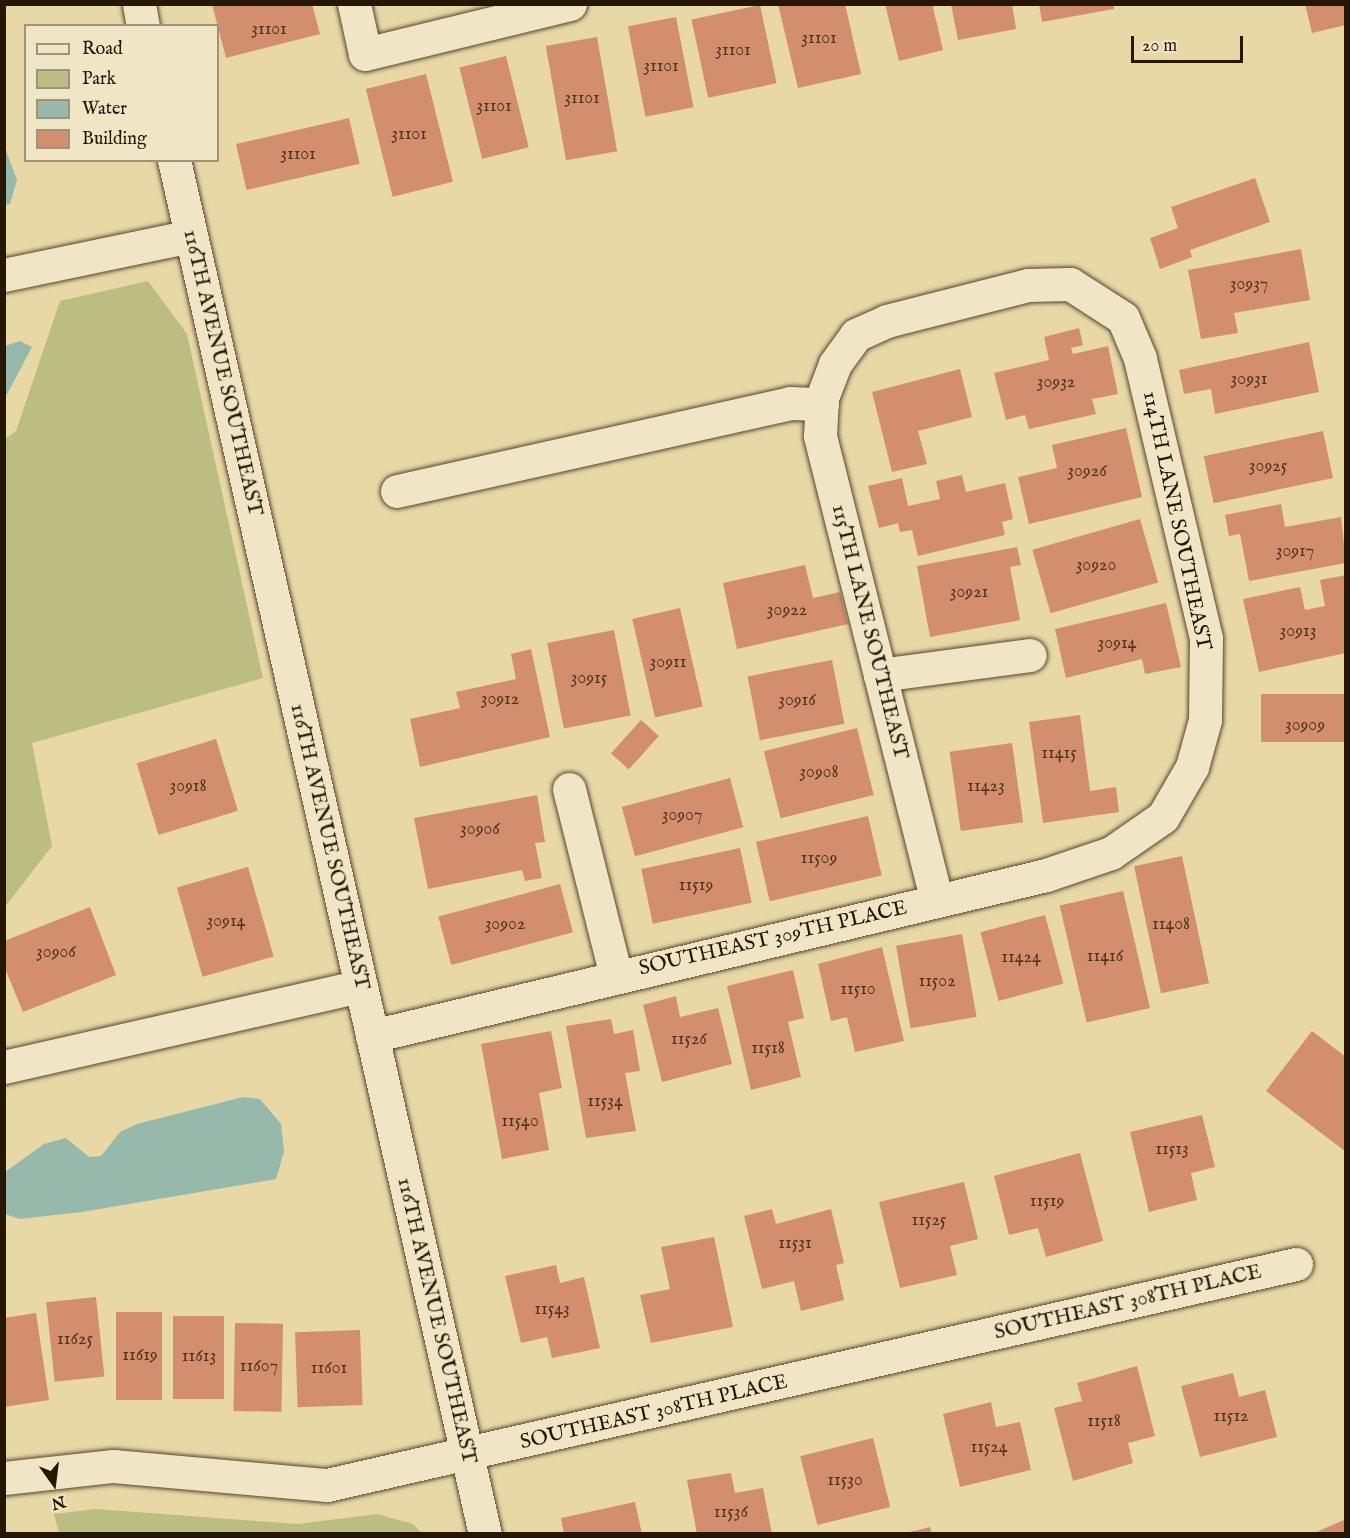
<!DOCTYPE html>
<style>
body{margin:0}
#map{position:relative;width:1350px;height:1538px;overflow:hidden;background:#e8d8a6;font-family:"IM FELL English",serif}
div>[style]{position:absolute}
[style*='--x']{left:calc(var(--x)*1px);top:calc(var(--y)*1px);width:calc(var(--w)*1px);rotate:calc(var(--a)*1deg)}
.green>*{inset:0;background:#bcbd82}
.water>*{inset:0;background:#97b9ab}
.building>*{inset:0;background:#d38e6d;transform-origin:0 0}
.roads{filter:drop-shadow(0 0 2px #56472c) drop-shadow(0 0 2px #56472c)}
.minor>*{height:33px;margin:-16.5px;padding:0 16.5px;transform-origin:16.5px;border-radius:16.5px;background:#f0e6c5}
span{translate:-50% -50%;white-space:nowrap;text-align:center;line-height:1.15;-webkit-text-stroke:6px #f0e6c5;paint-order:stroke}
.number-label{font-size:18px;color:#50351e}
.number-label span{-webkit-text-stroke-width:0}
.street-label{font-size:21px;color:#251704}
.frame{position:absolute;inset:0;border:6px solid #251704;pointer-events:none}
.legend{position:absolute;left:24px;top:24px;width:195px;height:138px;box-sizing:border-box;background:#f0e6c5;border:2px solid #9f9378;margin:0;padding:8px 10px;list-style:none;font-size:18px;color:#251704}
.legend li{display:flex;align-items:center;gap:12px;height:30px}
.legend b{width:30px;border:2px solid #9f9378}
.north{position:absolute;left:24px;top:1454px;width:60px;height:60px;-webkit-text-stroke:4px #f0e6c5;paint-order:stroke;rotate:166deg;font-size:16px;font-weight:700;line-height:24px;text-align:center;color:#251704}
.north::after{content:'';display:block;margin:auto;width:21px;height:27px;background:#251704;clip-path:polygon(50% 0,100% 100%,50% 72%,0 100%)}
.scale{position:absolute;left:1131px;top:36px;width:112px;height:27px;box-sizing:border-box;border:3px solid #251704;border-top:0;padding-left:8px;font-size:18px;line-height:21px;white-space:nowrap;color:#251704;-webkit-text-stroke:4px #f0e6c5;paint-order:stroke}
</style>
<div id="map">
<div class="green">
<i style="clip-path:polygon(148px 281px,187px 334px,263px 678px,32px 743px,52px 846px,5px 907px,5px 439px,16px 431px,60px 301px)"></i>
<i style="clip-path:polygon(96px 1509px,298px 1524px,377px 1514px,413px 1524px,422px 1533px,59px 1533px,54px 1514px)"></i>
</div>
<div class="water">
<i style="clip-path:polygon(4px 145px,17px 180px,10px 204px,5px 205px)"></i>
<i style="clip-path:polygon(20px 341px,32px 347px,5px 398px,5px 346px)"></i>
<i style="clip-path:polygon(243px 1097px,260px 1099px,281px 1124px,284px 1152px,276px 1179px,82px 1212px,20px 1219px,5px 1214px,5px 1172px,44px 1144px,66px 1138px,89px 1157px,101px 1156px,120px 1132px,137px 1124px)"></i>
</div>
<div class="building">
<i style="clip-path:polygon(212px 4px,312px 4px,320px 34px,226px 58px)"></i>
<i style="clip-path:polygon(778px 4px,845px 4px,861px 74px,798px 88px)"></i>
<i style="clip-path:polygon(885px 4px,939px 4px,933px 7px,943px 50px,899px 61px)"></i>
<i style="clip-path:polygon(951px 4px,1012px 4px,1016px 29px,958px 40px)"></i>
<i style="clip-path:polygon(1039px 4px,1114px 4px,1114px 9px,1042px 22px)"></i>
<i style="clip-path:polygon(1305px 4px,1346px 4px,1346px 25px,1312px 33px)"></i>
<i style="left:760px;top:5px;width:80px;height:70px;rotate:78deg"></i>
<i style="left:676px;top:17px;width:92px;height:49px;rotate:79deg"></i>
<i style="left:597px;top:37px;width:116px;height:52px;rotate:80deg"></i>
<i style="left:506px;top:56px;width:94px;height:48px;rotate:76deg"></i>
<i style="left:426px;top:74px;width:111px;height:62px;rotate:76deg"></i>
<i style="left:349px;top:118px;width:47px;height:116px;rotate:77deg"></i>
<i style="clip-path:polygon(1255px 178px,1270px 222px,1190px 250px,1192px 257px,1160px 269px,1150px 238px,1178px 228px,1171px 207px)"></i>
<i style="clip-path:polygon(1301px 249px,1310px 300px,1234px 313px,1238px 333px,1201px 339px,1188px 270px)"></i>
<i style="clip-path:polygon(1079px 328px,1083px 345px,1071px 348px,1073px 354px,1108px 346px,1118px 394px,1092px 399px,1096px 414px,1029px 429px,1025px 415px,1006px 420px,994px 373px,1049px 360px,1044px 337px)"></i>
<i style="clip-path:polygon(1309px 342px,1319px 392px,1215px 414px,1211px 389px,1184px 394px,1179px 370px)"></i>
<i style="clip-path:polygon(960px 369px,972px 417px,918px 431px,927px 464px,892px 472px,872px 392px)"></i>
<i style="clip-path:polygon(1126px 428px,1142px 497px,1029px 524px,1018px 477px,1057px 468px,1052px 445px)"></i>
<i style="left:1323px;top:431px;width:48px;height:122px;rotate:78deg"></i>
<i style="clip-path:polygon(962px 475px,966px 492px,1005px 483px,1013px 519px,1002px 522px,1005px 535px,918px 556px,912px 530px,900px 532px,898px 523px,879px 528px,868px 486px,902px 478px,908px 506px,940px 499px,936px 481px)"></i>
<i style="clip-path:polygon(1281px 504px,1285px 527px,1341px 517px,1346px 563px,1249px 581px,1240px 534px,1229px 536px,1225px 515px)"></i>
<i style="left:1140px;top:519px;width:66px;height:112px;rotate:74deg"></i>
<i style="clip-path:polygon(1017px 547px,1021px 565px,1010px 567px,1020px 620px,930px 637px,917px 566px)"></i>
<i style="clip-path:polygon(805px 565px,813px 598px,840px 592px,848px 624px,737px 649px,723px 583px)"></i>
<i style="clip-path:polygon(1346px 575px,1346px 653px,1259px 672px,1243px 599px,1300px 587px,1305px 610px,1325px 606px,1320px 580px)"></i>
<i style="clip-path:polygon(1166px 603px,1181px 667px,1145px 674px,1142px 659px,1066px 678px,1055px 629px)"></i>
<i style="left:680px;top:608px;width:101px;height:49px;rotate:77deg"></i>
<i style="left:614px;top:630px;width:87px;height:68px;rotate:79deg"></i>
<i style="clip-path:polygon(531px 649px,550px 737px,420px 767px,410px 719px,460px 708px,456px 692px,516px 679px,511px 654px)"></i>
<i style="left:832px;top:660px;width:65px;height:86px;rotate:79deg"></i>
<i style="left:1346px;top:694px;width:48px;height:85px;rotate:90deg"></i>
<i style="clip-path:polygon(1080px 715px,1090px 791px,1116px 787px,1119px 812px,1043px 823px,1029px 722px)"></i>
<i style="left:641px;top:720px;width:24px;height:45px;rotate:42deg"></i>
<i style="left:857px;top:728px;width:69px;height:96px;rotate:76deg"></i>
<i style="left:216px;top:739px;width:75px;height:83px;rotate:73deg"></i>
<i style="left:1012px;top:743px;width:80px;height:63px;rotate:82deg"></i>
<i style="left:730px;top:778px;width:51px;height:112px;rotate:75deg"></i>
<i style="clip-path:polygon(537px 795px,545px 842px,535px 843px,542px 878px,525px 881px,522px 870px,428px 889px,414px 818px)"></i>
<i style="left:868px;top:816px;width:61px;height:115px;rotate:77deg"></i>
<i style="left:740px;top:848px;width:56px;height:101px;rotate:78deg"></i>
<i style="left:1182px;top:856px;width:130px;height:49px;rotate:78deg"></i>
<i style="left:248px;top:867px;width:93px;height:74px;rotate:74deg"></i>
<i style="left:560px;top:884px;width:50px;height:126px;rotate:75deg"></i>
<i style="left:1123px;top:891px;width:120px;height:65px;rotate:77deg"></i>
<i style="clip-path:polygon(90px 907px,116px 975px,23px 1012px,4px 966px,4px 941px)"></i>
<i style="left:1045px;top:915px;width:71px;height:67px;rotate:75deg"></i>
<i style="left:962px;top:934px;width:84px;height:67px;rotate:80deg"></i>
<i style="clip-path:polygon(882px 947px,904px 1041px,855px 1052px,847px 1017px,831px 1021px,818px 964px)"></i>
<i style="clip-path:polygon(793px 970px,804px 1018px,788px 1022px,801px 1077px,751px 1090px,727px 986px)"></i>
<i style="clip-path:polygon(676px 996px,680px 1017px,718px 1008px,732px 1064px,662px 1082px,643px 1005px)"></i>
<i style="clip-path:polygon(611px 1019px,614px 1034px,633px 1030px,640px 1071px,625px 1073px,636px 1131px,586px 1138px,566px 1026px)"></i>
<i style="clip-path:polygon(551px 1031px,562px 1088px,539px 1093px,549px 1150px,502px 1159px,481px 1044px)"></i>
<i style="clip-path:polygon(1312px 1031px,1346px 1057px,1346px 1152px,1266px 1091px)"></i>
<i style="clip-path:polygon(1202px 1115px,1215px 1167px,1191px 1173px,1197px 1200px,1149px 1212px,1130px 1132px)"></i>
<i style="clip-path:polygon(1080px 1153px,1103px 1241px,1046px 1257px,1038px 1228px,1009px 1235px,994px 1176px)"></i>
<i style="clip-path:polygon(964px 1182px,978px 1239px,950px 1246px,957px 1275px,900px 1288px,879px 1202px)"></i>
<i style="clip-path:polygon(772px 1209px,776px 1224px,831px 1209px,844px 1263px,836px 1265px,844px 1300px,801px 1311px,794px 1281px,762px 1289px,744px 1216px)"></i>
<i style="clip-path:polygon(714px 1237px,733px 1327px,651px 1343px,640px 1295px,670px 1289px,661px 1247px)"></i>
<i style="clip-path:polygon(556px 1265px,560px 1283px,584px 1277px,600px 1348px,552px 1358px,547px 1337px,521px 1343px,505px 1276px)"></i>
<i style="left:96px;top:1297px;width:80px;height:50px;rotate:84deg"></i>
<i style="left:116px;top:1312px;width:46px;height:88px"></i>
<i style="clip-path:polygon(36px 1313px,49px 1400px,4px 1407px,4px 1318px)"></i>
<i style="left:173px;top:1316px;width:51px;height:83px"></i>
<i style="left:235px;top:1323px;width:48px;height:88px;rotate:1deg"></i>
<i style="left:360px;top:1330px;width:75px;height:65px;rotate:88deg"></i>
<i style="clip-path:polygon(1137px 1366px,1155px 1436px,1128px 1443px,1133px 1463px,1073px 1481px,1054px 1408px,1082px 1401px,1077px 1383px)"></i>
<i style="clip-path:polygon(1233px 1373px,1239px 1397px,1265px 1390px,1277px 1437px,1200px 1457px,1181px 1386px)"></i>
<i style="clip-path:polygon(991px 1402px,996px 1427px,1020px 1422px,1031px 1470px,960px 1487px,943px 1414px)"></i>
<i style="left:873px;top:1438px;width:71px;height:75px;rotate:76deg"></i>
<i style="clip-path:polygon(731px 1473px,735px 1493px,763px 1488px,772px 1534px,697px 1534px,687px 1480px)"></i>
<i style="clip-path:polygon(635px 1502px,642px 1534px,564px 1534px,561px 1518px)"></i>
<i style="clip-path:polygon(1346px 1519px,1346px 1534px,1312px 1534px)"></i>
<i style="clip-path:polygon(930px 1527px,932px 1534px,906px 1534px,906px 1533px)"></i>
</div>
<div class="roads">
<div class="minor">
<i style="--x:139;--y:4;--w:22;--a:80"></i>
<i style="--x:354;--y:4;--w:51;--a:77.6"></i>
<i style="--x:365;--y:54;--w:211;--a:-13.7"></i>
<i style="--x:174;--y:160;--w:1409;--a:77.25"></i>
<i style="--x:4;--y:275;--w:191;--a:-11.8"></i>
<i style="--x:397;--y:491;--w:403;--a:-12.6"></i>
<i style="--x:790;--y:403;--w:32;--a:2"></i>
<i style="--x:880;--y:675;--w:151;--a:-7.6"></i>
<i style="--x:569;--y:789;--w:193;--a:75.9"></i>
<i style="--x:372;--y:1036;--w:693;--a:-13.43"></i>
<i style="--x:1046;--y:875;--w:69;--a:-18.7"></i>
<i style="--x:1111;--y:853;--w:63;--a:-34.7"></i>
<i style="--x:1163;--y:817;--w:58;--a:-59.9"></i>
<i style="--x:1192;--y:767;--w:49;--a:-74.5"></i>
<i style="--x:1205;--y:720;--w:82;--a:-89.3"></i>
<i style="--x:1206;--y:638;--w:288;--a:-103.3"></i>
<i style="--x:1140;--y:358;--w:43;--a:-113"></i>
<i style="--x:1123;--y:318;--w:63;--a:-147.3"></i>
<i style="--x:1070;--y:284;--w:42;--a:178.6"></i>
<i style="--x:1028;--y:285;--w:146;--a:165.7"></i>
<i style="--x:887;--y:321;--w:34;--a:156"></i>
<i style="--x:856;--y:335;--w:36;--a:126"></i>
<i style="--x:835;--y:364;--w:36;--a:111"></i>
<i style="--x:822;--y:398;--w:38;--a:93"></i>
<i style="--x:820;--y:436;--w:477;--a:75.9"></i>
<i style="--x:4;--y:1067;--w:366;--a:-12.8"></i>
<i style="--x:4;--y:1478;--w:110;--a:-6.3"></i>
<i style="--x:113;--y:1466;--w:215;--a:5.1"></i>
<i style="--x:327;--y:1485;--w:994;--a:-12.85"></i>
</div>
</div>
<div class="number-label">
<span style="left:269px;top:30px">31101</span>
<span style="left:819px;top:39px">31101</span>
<span style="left:733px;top:51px">31101</span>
<span style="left:661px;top:67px">31101</span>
<span style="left:582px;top:99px">31101</span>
<span style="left:494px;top:107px">31101</span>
<span style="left:409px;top:135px">31101</span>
<span style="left:298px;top:155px">31101</span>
<span style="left:1249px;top:285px">30937</span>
<span style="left:1249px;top:380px">30931</span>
<span style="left:1056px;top:383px">30932</span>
<span style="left:1268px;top:467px">30925</span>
<span style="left:1087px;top:472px">30926</span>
<span style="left:1295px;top:552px">30917</span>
<span style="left:1096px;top:566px">30920</span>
<span style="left:969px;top:593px">30921</span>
<span style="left:787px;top:611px">30922</span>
<span style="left:1298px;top:632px">30913</span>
<span style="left:1117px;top:644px">30914</span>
<span style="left:668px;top:663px">30911</span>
<span style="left:589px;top:679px">30915</span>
<span style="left:500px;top:700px">30912</span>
<span style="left:797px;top:701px">30916</span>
<span style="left:1305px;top:726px">30909</span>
<span style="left:1059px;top:754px">11415</span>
<span style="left:819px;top:773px">30908</span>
<span style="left:188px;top:787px">30918</span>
<span style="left:986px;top:787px">11423</span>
<span style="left:682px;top:816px">30907</span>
<span style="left:480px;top:830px">30906</span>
<span style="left:819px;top:859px">11509</span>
<span style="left:696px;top:886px">11519</span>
<span style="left:226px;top:922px">30914</span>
<span style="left:505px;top:925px">30902</span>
<span style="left:1171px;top:925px">11408</span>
<span style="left:56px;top:953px">30906</span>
<span style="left:1105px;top:957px">11416</span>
<span style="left:1021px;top:958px">11424</span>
<span style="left:937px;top:982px">11502</span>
<span style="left:858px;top:990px">11510</span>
<span style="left:689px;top:1040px">11526</span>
<span style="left:768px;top:1049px">11518</span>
<span style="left:605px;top:1102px">11534</span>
<span style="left:520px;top:1122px">11540</span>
<span style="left:1172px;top:1150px">11513</span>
<span style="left:1047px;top:1202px">11519</span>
<span style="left:929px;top:1221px">11525</span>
<span style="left:795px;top:1244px">11531</span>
<span style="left:552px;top:1310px">11543</span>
<span style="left:75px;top:1340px">11625</span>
<span style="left:140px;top:1356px">11619</span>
<span style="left:199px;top:1357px">11613</span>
<span style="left:259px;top:1367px">11607</span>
<span style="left:329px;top:1369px">11601</span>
<span style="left:1231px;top:1417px">11512</span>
<span style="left:1104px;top:1422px">11518</span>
<span style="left:989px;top:1448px">11524</span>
<span style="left:845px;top:1481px">11530</span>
<span style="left:731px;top:1513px">11536</span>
</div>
<div class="street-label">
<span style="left:222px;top:373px;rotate:77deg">116TH AVENUE SOUTHEAST</span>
<span style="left:1176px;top:521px;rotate:78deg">114TH LANE SOUTHEAST</span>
<span style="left:869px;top:632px;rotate:76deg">115TH LANE SOUTHEAST</span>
<span style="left:329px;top:847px;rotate:77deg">116TH AVENUE SOUTHEAST</span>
<span style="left:773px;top:939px;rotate:-13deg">SOUTHEAST 309TH PLACE</span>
<span style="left:1128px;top:1303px;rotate:-13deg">SOUTHEAST 308TH PLACE</span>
<span style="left:436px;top:1321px;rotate:77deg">116TH AVENUE SOUTHEAST</span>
<span style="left:654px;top:1413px;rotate:-13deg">SOUTHEAST 308TH PLACE</span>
</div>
<div class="frame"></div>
<ul class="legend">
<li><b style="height:8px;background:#f0e6c5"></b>Road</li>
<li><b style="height:16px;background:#bcbd82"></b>Park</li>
<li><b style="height:16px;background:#97b9ab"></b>Water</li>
<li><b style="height:16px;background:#d38e6d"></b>Building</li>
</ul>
<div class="north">N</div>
<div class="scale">20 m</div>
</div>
